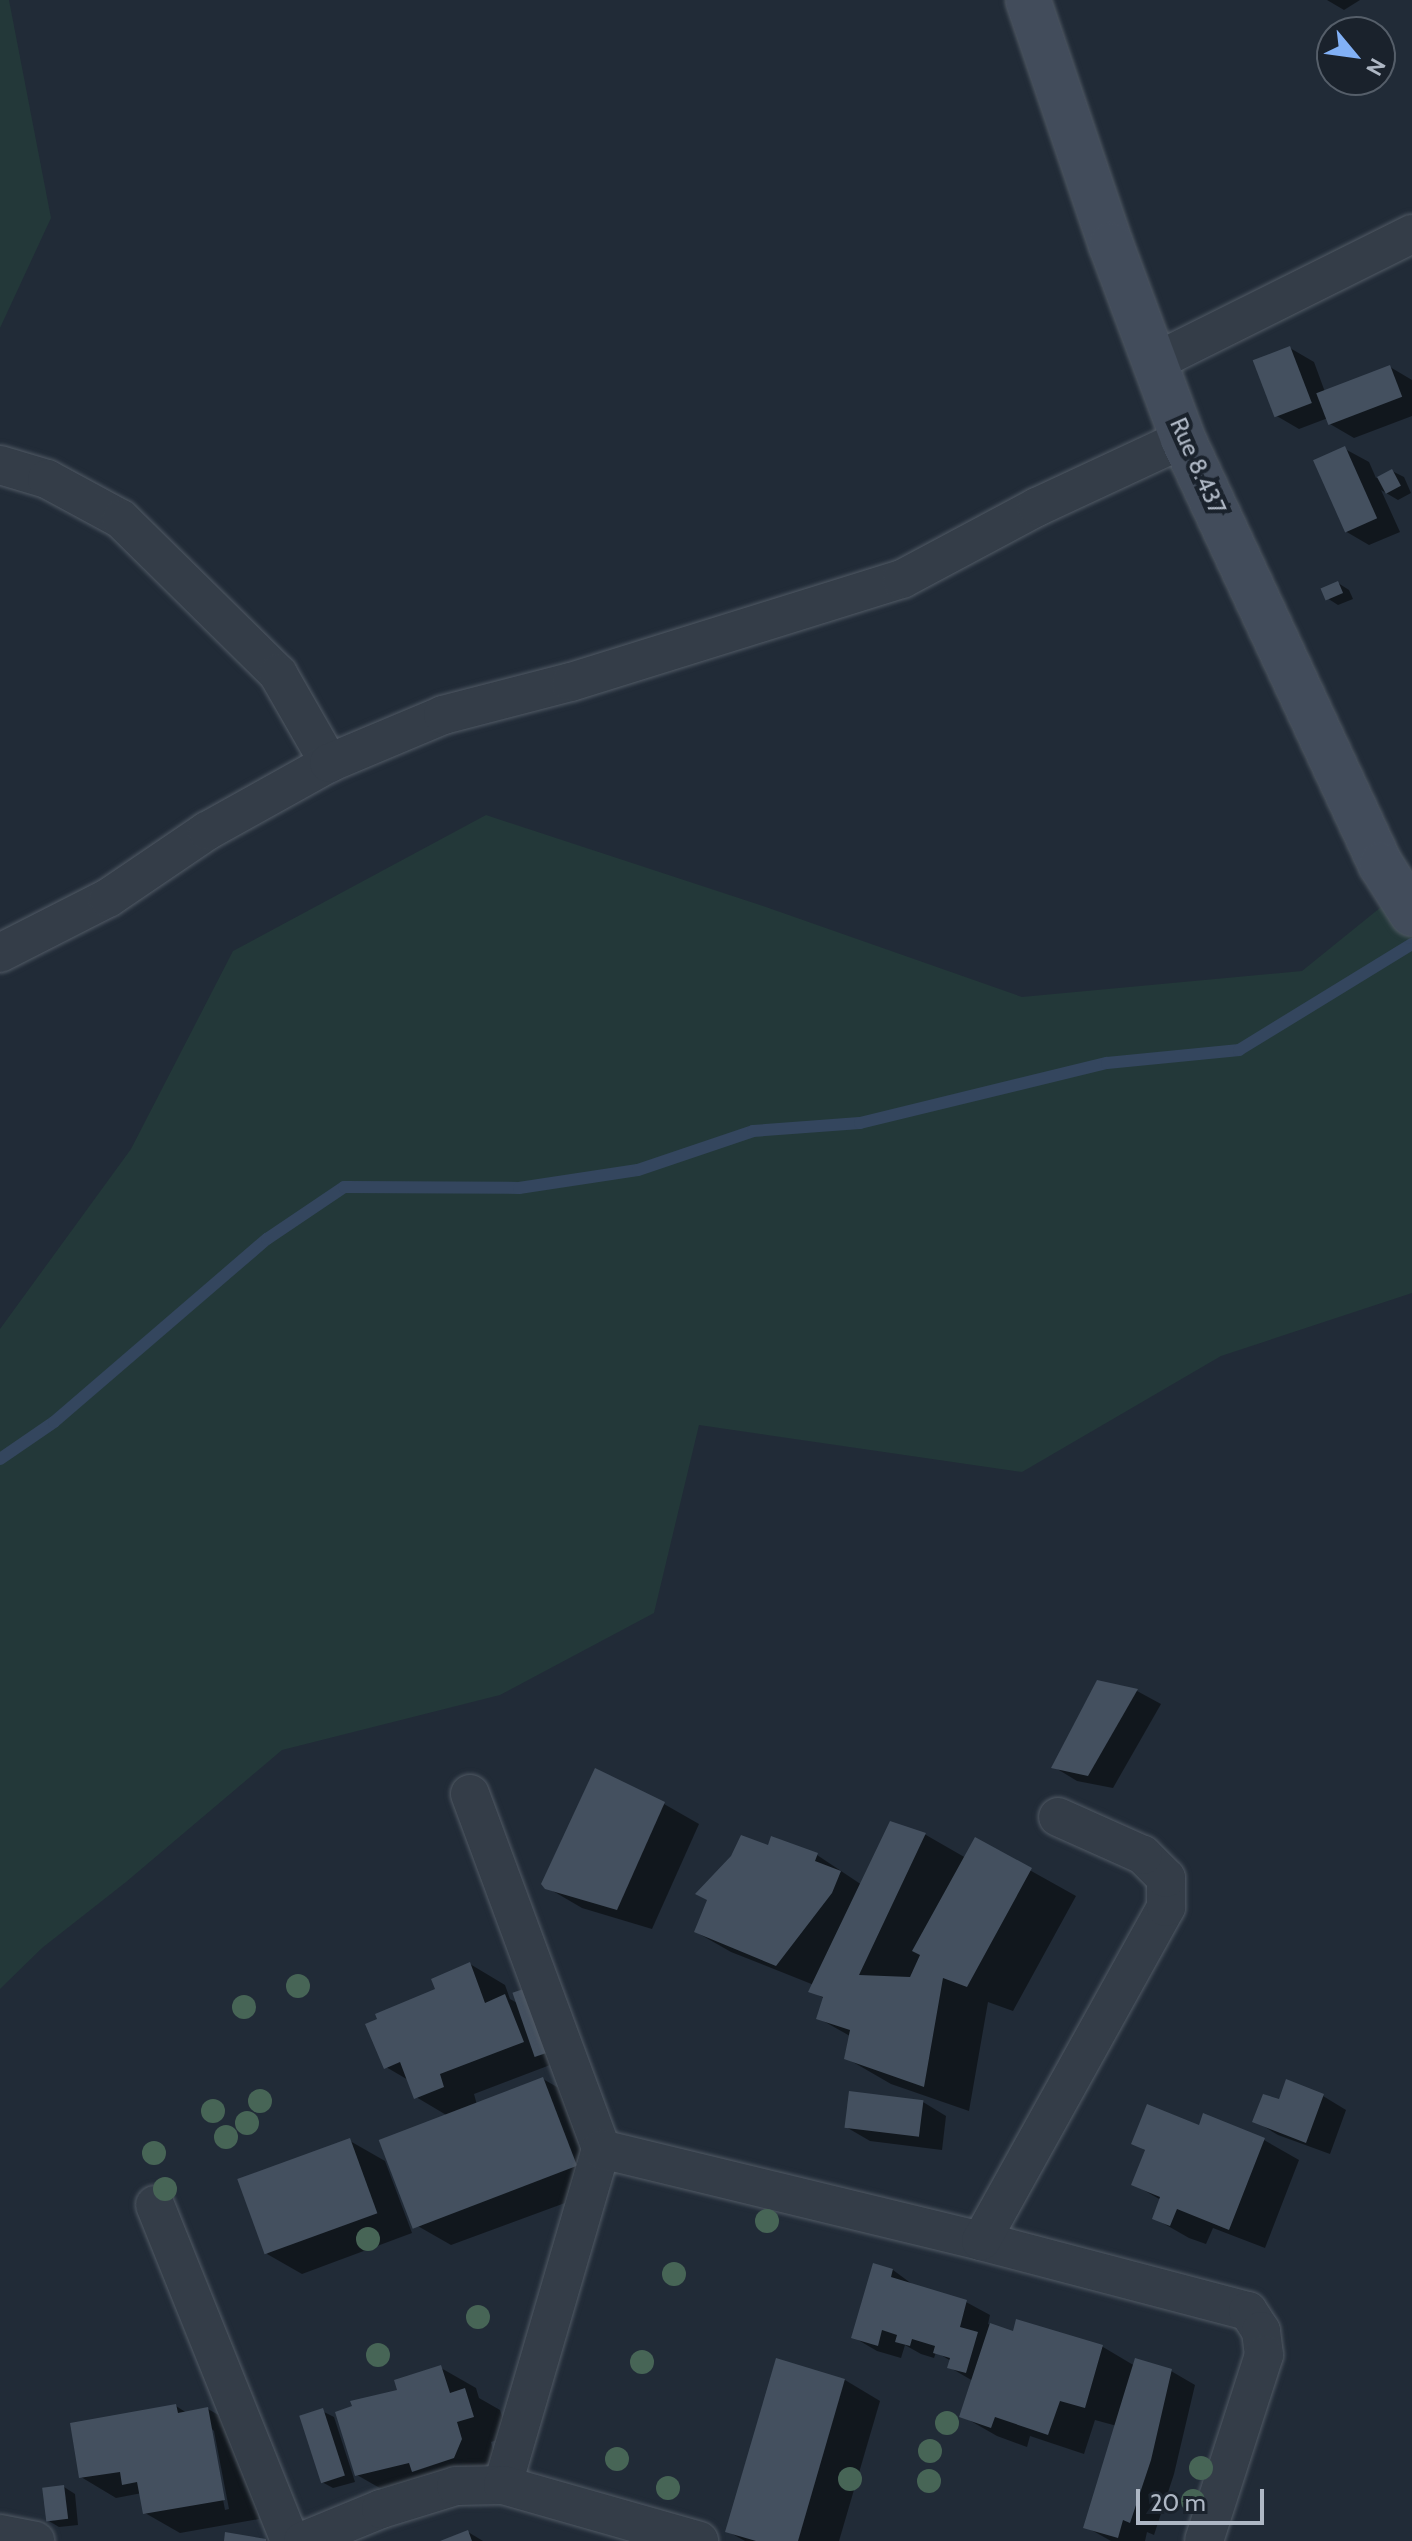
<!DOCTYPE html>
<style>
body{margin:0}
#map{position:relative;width:1412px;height:2541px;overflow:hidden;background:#212b37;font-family:Cabin,sans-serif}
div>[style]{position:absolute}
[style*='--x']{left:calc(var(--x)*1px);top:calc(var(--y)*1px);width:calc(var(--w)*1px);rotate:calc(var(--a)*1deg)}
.green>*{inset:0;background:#233839}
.shadow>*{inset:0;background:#0007}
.stream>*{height:12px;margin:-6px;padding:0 6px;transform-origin:6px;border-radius:6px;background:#34465e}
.building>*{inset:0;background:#44505f;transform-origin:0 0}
.roads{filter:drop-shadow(0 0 2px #515a65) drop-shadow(0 0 2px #515a65)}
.street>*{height:38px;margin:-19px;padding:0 19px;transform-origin:19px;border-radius:19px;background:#343d48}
.secondary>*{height:44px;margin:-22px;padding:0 22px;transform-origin:22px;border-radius:22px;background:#424c5b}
.trees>*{width:24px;height:24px;margin:-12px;border-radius:50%;background:#476556}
span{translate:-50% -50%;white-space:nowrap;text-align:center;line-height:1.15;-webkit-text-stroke:8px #1a222c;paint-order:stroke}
.street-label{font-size:24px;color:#aeb7c4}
.north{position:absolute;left:1316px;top:16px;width:80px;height:80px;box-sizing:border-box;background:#1a222c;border:2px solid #555e69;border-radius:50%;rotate:119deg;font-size:22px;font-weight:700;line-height:32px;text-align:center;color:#aeb7c4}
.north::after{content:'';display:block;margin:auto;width:28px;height:36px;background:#82b1f6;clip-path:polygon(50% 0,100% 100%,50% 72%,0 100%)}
.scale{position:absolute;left:1136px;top:2489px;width:128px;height:36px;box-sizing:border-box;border:4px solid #aeb7c4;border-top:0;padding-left:10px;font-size:24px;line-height:28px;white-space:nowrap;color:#aeb7c4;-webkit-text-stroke:6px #1a222c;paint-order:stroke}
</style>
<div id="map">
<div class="green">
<i style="clip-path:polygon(0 0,9px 0,51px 218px,0 328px)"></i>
<i style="clip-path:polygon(486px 815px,763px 906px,1022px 997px,1302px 971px,1412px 882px,1412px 1293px,1221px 1356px,1022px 1472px,699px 1425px,654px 1613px,500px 1695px,282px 1750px,126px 1882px,42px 1948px,0 1989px,0 1329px,131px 1149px,233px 951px)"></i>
</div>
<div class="shadow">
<i style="clip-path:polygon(1327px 0,1360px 0,1344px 10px)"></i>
<i style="clip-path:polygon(1290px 348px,1314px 362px,1325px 392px,1390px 367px,1412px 380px,1412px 416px,1354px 438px,1330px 424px,1328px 418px,1299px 429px,1275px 415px)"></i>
<i style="clip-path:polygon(1345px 449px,1369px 462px,1376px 478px,1392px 471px,1404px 477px,1411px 493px,1398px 500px,1381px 490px,1400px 532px,1369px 545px,1345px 531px)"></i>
<i style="clip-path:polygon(1338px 583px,1349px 590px,1353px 599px,1338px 605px,1327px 598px)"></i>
<i style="clip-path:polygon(1098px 1683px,1137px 1691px,1161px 1704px,1113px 1788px,1077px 1781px,1054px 1767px)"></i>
<i style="clip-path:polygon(664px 1804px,699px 1824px,652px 1929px,582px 1908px,546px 1887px)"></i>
<i style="clip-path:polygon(891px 1823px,926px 1835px,966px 1858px,976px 1840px,1076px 1896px,1013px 2011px,988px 2002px,969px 2111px,891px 2084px,846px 2058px,850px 2036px,818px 2018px,825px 1999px,811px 1991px,814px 1985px,731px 1952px,696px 1932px,769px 1848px,817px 1855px,862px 1885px)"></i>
<i style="clip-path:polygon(470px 1964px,505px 1985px,510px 1999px,519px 2004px,558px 2062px,474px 2094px,477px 2105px,543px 2079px,578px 2099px,611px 2186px,451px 2245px,416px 2225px,448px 2116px,416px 2097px,410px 2081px,386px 2067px,437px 1990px)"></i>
<i style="clip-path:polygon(1323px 2096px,1346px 2110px,1330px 2154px,1278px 2135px,1255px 2121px,1280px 2102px)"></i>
<i style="clip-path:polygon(923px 2102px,946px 2116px,942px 2150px,870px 2141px,846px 2127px)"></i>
<i style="clip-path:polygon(1204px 2116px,1264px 2140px,1299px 2160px,1265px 2248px,1213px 2228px,1206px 2244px,1189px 2238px,1154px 2218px,1161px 2200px,1133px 2184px,1146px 2151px,1133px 2143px,1200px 2128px)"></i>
<i style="clip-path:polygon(350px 2141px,385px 2161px,412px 2233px,302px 2274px,267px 2254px)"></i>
<i style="clip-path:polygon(874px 2265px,893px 2270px,916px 2287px,966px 2302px,990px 2315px,988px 2324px,1014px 2333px,1018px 2321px,1103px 2347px,1135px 2366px,1171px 2371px,1195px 2385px,1174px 2474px,1154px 2535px,1147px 2532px,1145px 2541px,1111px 2541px,1086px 2527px,1117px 2426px,1095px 2420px,1084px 2454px,1030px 2436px,1027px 2447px,997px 2436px,962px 2416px,973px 2381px,949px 2367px,951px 2361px,936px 2352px,934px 2358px,921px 2354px,905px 2345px,901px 2358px,877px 2351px,853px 2337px)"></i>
<i style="clip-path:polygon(777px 2360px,845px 2380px,880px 2401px,839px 2541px,745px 2541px,727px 2531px)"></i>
<i style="clip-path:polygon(441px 2368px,476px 2388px,479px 2398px,500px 2410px,509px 2436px,491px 2442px,496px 2460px,489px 2477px,392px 2495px,357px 2475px,400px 2392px)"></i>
<i style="clip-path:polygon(evenodd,176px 2406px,187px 2413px,208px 2409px,243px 2429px,259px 2519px,180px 2533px,145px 2513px,142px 2493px,116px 2498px,81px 2477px,176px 2406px,209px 2426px,214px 2431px,229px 2509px,225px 2510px,209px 2426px)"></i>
<i style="clip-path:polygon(322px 2411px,334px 2417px,355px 2482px,333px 2488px,322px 2482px)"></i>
<i style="clip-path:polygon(64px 2487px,75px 2494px,78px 2525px,59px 2527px,47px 2520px)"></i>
<i style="clip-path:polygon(468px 2532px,483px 2541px,445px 2541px)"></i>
</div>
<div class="stream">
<i style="--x:0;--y:1459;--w:65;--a:-34.4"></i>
<i style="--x:54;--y:1422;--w:281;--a:-40.7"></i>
<i style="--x:267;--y:1239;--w:93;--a:-34"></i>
<i style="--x:344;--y:1187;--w:175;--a:0.3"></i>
<i style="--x:519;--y:1188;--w:120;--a:-8.6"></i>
<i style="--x:638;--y:1170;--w:121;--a:-18.7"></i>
<i style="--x:753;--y:1131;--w:107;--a:-4.3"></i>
<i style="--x:860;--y:1123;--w:254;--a:-13.7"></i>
<i style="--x:1107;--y:1063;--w:133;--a:-5.6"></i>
<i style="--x:1239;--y:1050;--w:203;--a:-31.5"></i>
</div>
<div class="building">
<i style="left:1290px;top:346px;width:61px;height:40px;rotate:69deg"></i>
<i style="left:1390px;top:365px;width:34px;height:79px;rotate:69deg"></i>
<i style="left:1345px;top:446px;width:79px;height:35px;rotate:66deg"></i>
<i style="left:1392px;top:469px;width:19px;height:17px;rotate:62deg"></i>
<i style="left:1338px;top:581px;width:13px;height:19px;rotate:67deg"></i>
<i style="clip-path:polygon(1097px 1680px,1138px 1689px,1088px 1776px,1051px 1768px)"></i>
<i style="clip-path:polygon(595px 1768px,665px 1802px,617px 1910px,545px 1889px,541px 1884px)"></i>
<i style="clip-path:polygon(890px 1821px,926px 1833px,859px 1975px,910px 1977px,920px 1955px,912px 1951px,975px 1837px,1032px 1868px,967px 1987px,943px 1978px,924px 2087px,844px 2059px,850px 2030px,816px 2019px,823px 1997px,808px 1992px)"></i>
<i style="clip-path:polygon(741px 1835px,768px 1845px,771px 1836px,818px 1853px,815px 1861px,841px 1871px,832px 1893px,776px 1966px,694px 1932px,707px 1900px,695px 1894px,731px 1856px)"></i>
<i style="clip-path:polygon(470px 1962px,485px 2003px,505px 1994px,524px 2042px,440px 2074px,444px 2087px,414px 2099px,400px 2062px,384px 2069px,365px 2024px,377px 2019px,375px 2014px,435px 1989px,431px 1979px)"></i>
<i style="left:538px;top:1984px;width:68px;height:27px;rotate:71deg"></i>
<i style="left:543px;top:2077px;width:95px;height:176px;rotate:69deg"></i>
<i style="clip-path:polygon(1286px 2079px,1324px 2094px,1306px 2143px,1252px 2122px,1263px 2094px,1279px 2099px)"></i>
<i style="left:849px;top:2091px;width:75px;height:37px;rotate:7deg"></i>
<i style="clip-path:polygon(1147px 2104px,1199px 2125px,1203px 2113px,1265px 2138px,1229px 2230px,1177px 2209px,1170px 2226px,1152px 2219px,1160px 2197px,1131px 2185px,1145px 2150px,1131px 2144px)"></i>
<i style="left:350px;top:2138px;width:80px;height:120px;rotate:70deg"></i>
<i style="clip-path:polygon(873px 2263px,893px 2269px,891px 2277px,967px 2300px,960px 2327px,978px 2332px,966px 2373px,947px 2368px,950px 2358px,933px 2353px,935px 2346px,912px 2339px,910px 2346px,895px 2342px,897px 2335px,882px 2330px,878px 2346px,851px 2338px)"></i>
<i style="clip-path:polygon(1016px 2319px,1103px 2345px,1085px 2408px,1060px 2401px,1048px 2435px,995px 2417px,991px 2428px,959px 2417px,990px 2323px,1013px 2331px)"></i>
<i style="clip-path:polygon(776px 2358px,845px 2379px,798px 2541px,756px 2541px,725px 2532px)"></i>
<i style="clip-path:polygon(1135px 2358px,1172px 2369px,1151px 2460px,1130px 2523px,1123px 2520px,1118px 2538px,1083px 2528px)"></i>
<i style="clip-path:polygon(441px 2365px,450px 2393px,465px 2388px,474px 2417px,457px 2422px,462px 2439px,454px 2458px,412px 2472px,409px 2463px,355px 2476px,335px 2412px,352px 2406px,350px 2401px,397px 2390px,394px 2380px)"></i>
<i style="clip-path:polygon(176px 2404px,178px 2413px,208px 2407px,225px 2500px,143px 2514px,137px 2482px,122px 2485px,120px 2472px,79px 2478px,70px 2423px)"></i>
<i style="left:323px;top:2408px;width:71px;height:25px;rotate:72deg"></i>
<i style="left:64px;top:2485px;width:34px;height:22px;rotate:83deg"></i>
<i style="clip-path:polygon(468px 2530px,472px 2541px,440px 2541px)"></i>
<i style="clip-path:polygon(225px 2532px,266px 2539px,266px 2541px,224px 2541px)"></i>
</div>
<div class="roads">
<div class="street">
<i style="--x:1155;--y:362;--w:287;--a:-26.5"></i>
<i style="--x:0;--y:465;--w:49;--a:16.6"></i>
<i style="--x:47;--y:479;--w:84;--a:28.4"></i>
<i style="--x:121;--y:519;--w:221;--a:44.6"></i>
<i style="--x:278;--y:674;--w:103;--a:60.2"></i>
<i style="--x:0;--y:953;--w:121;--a:-27"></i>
<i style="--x:108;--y:898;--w:120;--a:-34.1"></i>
<i style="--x:207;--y:831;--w:140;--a:-29.1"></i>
<i style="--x:329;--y:763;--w:124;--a:-22.8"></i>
<i style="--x:443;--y:715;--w:132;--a:-14.5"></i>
<i style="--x:571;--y:682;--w:347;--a:-17.3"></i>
<i style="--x:902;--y:579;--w:153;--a:-28.1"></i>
<i style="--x:1037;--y:507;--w:161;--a:-25"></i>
<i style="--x:470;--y:1794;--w:378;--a:69.7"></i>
<i style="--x:601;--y:2149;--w:350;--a:106.3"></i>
<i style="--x:601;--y:2149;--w:391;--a:13.6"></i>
<i style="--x:981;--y:2241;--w:276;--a:14.7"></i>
<i style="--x:1248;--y:2311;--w:24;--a:57"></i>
<i style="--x:1261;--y:2331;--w:24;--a:83"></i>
<i style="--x:1264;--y:2355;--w:195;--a:107.9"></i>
<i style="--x:155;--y:2205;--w:362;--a:68.1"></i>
<i style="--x:981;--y:2241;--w:382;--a:-61"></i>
<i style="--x:1166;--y:1907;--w:29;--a:-90"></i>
<i style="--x:1166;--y:1878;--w:33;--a:-135"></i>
<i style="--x:1143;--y:1855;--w:93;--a:-155.9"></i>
<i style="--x:0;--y:2534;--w:36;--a:11"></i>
<i style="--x:303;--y:2541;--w:84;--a:-22.3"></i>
<i style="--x:381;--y:2509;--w:78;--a:-17"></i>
<i style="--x:456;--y:2486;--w:47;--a:-1.2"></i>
<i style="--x:503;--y:2485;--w:204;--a:15.9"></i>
</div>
<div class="secondary">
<i style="--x:1028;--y:0;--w:259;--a:71.3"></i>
<i style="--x:1111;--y:245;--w:207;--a:69.6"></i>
<i style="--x:1183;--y:439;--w:470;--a:65.1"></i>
<i style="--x:1381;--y:865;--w:58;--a:57.7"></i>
</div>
</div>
<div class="trees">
<i style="left:298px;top:1986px"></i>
<i style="left:244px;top:2007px"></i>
<i style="left:260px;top:2101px"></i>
<i style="left:213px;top:2111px"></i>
<i style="left:247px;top:2123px"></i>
<i style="left:226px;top:2137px"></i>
<i style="left:154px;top:2153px"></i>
<i style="left:165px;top:2189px"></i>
<i style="left:767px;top:2221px"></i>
<i style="left:368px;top:2239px"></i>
<i style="left:674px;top:2274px"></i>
<i style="left:478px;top:2317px"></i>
<i style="left:378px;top:2355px"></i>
<i style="left:642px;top:2362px"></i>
<i style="left:947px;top:2423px"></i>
<i style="left:930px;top:2451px"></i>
<i style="left:617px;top:2459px"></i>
<i style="left:1201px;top:2468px"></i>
<i style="left:850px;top:2479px"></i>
<i style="left:929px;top:2481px"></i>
<i style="left:668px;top:2488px"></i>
<i style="left:1193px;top:2501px"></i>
</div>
<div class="street-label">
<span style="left:1198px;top:466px;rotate:66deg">Rue 8.437</span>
</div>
<div class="north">N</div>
<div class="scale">20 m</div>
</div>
